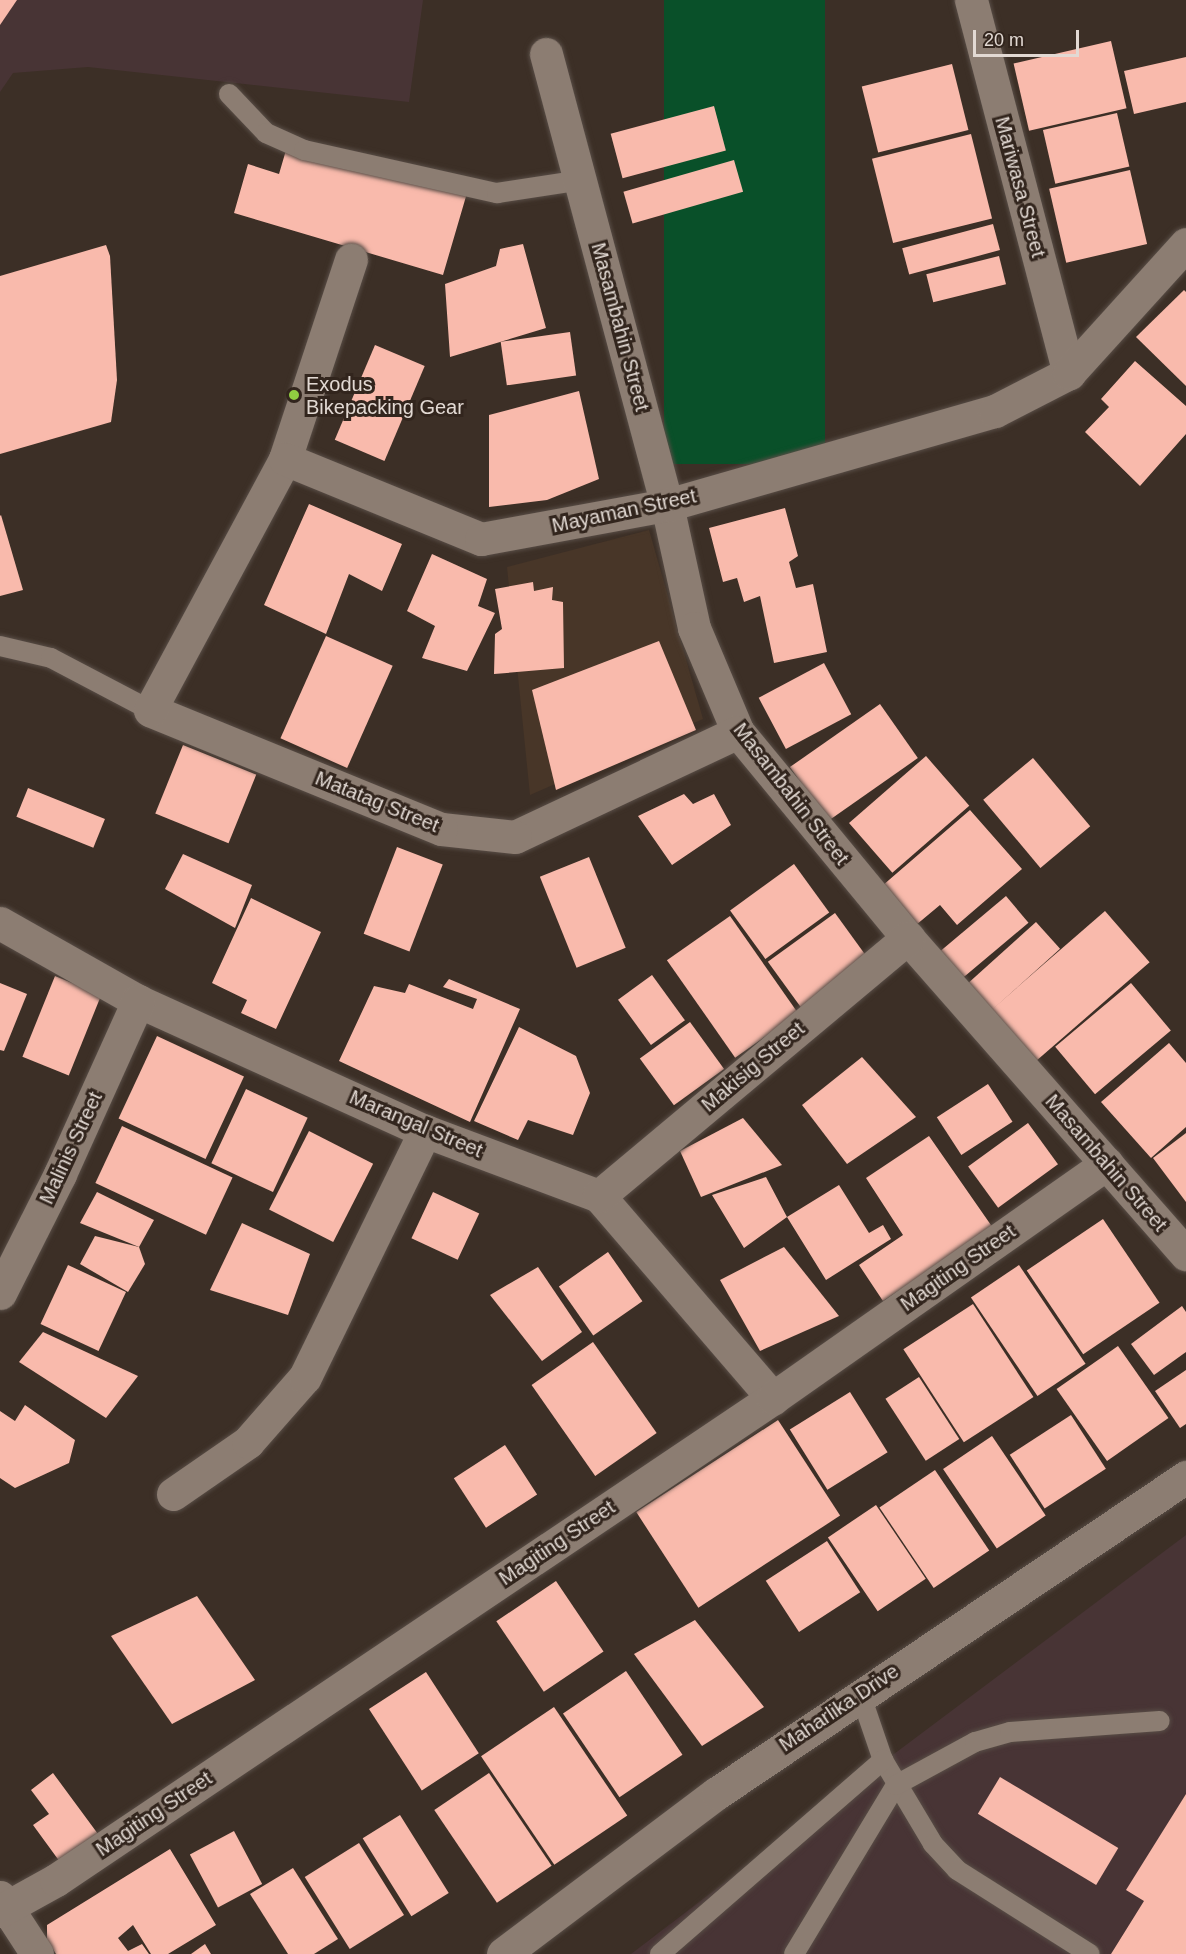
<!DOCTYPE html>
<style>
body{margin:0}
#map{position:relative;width:1186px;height:1954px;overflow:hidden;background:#3c2f26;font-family:Arial,sans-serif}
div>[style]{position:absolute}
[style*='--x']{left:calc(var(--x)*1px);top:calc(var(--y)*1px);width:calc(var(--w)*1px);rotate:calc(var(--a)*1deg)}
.industrial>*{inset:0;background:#483435}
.built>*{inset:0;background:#483628}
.green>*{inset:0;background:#095029;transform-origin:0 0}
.building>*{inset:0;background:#f9baac;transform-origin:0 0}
.roads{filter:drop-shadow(0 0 2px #584d46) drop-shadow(0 0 2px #584d46)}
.service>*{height:20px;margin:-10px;padding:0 10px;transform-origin:10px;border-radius:10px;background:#8c7d72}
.minor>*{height:33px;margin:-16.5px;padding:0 16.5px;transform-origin:16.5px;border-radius:16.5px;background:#8c7d72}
.tertiary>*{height:33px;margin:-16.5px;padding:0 16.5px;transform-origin:16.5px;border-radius:16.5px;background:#8c7d72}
.dots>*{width:16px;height:16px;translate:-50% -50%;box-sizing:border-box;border:3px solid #32251d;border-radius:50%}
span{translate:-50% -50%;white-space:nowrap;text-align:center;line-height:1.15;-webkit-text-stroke:6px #32251d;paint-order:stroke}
.street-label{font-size:20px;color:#e2d9d3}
.poi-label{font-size:20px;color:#e2d9d3}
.left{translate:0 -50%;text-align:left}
.scale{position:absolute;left:973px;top:30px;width:106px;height:27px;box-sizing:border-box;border:3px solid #e2d9d3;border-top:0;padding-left:8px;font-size:18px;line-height:21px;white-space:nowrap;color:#e2d9d3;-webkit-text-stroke:4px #32251d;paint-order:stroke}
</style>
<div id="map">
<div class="industrial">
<i style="clip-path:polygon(0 0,423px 0,409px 102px,88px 67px,13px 73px,0 92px)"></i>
<i style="clip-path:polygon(1186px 1535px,1186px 1954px,631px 1954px,850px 1787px)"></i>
</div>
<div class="built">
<i style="clip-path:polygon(649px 530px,703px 719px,530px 795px,507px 567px)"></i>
</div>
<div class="green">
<i style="left:664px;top:0;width:161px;height:464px"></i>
</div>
<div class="building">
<i style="clip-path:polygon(0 0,17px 0,0 25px)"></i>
<i style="left:1111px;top:41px;width:69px;height:100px;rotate:77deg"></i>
<i style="clip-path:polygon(1186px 57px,1186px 102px,1134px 114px,1124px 71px)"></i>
<i style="left:952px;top:64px;width:68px;height:93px;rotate:76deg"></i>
<i style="left:714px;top:106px;width:46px;height:107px;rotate:75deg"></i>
<i style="left:1117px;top:113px;width:55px;height:76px;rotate:77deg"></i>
<i style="left:971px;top:134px;width:87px;height:102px;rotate:76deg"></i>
<i style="clip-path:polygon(289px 140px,467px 193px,443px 275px,234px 213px,248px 164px,279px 174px)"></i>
<i style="left:734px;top:160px;width:33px;height:115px;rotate:74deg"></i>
<i style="left:1130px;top:170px;width:76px;height:83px;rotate:77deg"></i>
<i style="left:993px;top:224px;width:27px;height:94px;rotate:75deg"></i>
<i style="clip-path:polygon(523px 244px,546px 328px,450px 357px,445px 284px,496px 266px,500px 249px)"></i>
<i style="clip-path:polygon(106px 245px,110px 256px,117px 380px,111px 422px,0 454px,0 276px)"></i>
<i style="left:999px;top:256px;width:29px;height:75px;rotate:76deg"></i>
<i style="clip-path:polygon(1184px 290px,1186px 292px,1186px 386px,1136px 337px)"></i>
<i style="left:570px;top:332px;width:44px;height:70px;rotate:82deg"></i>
<i style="left:375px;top:345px;width:54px;height:103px;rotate:23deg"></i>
<i style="clip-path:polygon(1135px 361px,1186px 406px,1186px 434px,1140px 486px,1085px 432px,1109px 407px,1101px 399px)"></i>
<i style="clip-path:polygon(579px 391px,599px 479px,547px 500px,489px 507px,489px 415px)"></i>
<i style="clip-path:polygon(309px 504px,402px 544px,382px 591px,349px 574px,326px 634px,264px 605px)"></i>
<i style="clip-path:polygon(785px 508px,798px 556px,789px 562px,796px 588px,813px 584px,827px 652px,774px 663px,760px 596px,744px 602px,737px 578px,723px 582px,709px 528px)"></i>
<i style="clip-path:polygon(1px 515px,23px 590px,0 596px,0 516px)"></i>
<i style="clip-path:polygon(432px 554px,487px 579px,478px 606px,495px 613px,467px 671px,422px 658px,435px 626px,407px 611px)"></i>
<i style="clip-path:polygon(533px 582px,534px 591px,553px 587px,552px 600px,563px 602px,564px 668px,494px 674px,495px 634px,502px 629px,495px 589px)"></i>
<i style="left:326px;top:636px;width:73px;height:112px;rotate:24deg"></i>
<i style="clip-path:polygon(659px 641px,696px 730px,556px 790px,532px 690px)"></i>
<i style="left:824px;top:663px;width:58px;height:74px;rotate:62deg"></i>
<i style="left:880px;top:704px;width:66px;height:110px;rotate:55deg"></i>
<i style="left:183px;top:745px;width:79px;height:74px;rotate:22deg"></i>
<i style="left:926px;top:756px;width:66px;height:102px;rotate:49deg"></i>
<i style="left:1033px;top:758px;width:89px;height:65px;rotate:50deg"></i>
<i style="left:28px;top:788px;width:83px;height:31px;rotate:22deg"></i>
<i style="clip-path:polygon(684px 794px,693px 804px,714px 794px,731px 825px,672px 865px,638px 816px)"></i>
<i style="clip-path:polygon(970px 810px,1022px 869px,957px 925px,940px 905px,916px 925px,882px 886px)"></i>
<i style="left:397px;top:847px;width:49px;height:93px;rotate:21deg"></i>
<i style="clip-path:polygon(183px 854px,252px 885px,235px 928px,165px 889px)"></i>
<i style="left:589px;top:857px;width:98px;height:53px;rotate:68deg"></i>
<i style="left:794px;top:864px;width:60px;height:79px;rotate:54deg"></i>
<i style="left:1006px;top:896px;width:35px;height:91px;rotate:50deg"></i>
<i style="clip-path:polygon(251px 898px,321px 932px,276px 1029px,241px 1013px,247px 1000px,212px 983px)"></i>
<i style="left:1105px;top:911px;width:68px;height:155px;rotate:49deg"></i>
<i style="left:835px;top:913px;width:58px;height:83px;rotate:54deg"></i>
<i style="left:730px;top:916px;width:119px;height:77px;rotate:55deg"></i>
<i style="left:1036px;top:922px;width:36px;height:96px;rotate:48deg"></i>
<i style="left:652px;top:975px;width:56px;height:42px;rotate:54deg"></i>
<i style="left:55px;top:976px;width:50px;height:87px;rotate:22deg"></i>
<i style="clip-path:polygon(449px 979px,520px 1009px,470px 1122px,339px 1061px,374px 986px,405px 993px,409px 984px,473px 1009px,477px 999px,443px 987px)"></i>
<i style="clip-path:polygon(0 983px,27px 994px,4px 1051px,0 1050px)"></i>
<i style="left:1131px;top:983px;width:62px;height:99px;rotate:50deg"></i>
<i style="left:690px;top:1022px;width:58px;height:62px;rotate:54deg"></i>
<i style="clip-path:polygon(519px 1027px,576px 1056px,590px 1093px,573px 1135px,528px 1120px,518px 1140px,474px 1121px)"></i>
<i style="left:157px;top:1036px;width:96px;height:91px;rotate:25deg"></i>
<i style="clip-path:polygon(1169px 1043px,1186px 1063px,1186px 1127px,1151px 1158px,1101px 1102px)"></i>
<i style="clip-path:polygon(862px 1057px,916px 1117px,847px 1164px,802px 1105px)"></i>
<i style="left:988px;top:1084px;width:45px;height:61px;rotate:57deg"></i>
<i style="left:246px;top:1089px;width:68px;height:82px;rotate:25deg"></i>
<i style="clip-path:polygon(743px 1118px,782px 1165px,701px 1197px,680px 1151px)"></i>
<i style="left:1028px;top:1123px;width:51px;height:74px;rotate:54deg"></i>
<i style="left:122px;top:1126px;width:122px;height:63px;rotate:25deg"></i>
<i style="left:309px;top:1131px;width:72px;height:88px;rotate:27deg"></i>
<i style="clip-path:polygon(1186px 1133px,1186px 1202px,1153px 1158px)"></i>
<i style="clip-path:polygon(929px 1136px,993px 1228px,883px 1301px,859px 1265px,903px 1235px,866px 1178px)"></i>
<i style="clip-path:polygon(766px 1177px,787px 1217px,839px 1185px,869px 1233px,883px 1225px,891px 1239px,826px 1280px,787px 1217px,744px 1248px,712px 1195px)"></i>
<i style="clip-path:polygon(97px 1192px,154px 1220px,139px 1247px,80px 1223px)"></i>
<i style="left:433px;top:1192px;width:51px;height:51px;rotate:25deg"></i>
<i style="left:1103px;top:1219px;width:101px;height:92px;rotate:56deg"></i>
<i style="clip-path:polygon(242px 1223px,310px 1254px,288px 1315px,210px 1290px)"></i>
<i style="clip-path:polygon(95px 1236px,139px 1247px,145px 1264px,128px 1292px,80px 1264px)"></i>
<i style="clip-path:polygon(784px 1247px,839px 1316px,760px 1351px,720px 1280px)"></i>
<i style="left:608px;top:1252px;width:60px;height:60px;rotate:55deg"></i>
<i style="left:68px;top:1265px;width:64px;height:65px;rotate:25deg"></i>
<i style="left:1019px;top:1265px;width:119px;height:58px;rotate:56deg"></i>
<i style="clip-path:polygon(538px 1267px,582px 1332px,542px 1361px,490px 1295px)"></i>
<i style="left:973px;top:1304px;width:111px;height:83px;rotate:57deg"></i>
<i style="clip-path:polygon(1182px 1306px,1186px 1312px,1186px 1352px,1154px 1375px,1131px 1344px)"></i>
<i style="clip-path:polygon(43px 1332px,138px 1376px,106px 1418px,19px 1362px)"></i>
<i style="left:593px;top:1342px;width:111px;height:75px;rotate:55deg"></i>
<i style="left:1118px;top:1346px;width:88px;height:75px;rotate:55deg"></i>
<i style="clip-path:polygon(1186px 1370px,1186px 1424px,1180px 1428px,1155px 1391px)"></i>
<i style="left:919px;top:1377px;width:74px;height:40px;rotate:57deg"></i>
<i style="left:850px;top:1392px;width:71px;height:71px;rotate:58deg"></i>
<i style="clip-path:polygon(25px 1405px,75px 1440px,69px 1463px,15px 1488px,0 1478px,0 1411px,15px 1421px)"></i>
<i style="left:1071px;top:1415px;width:64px;height:73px;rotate:57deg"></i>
<i style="left:778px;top:1420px;width:114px;height:169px;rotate:57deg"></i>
<i style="left:992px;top:1436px;width:96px;height:59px;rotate:56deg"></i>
<i style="left:505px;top:1445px;width:59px;height:61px;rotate:57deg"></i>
<i style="left:935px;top:1470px;width:97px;height:67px;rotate:56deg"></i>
<i style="left:876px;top:1505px;width:89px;height:58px;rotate:56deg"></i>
<i style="left:827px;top:1541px;width:61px;height:73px;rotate:57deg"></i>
<i style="left:556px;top:1581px;width:85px;height:72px;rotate:56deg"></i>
<i style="clip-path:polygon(197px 1596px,255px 1680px,172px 1724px,111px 1636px)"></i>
<i style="clip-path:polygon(695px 1620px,764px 1707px,702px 1746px,634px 1654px)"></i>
<i style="left:626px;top:1671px;width:101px;height:76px;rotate:56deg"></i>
<i style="left:426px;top:1672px;width:97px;height:68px;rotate:57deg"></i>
<i style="left:554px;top:1707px;width:131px;height:88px;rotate:56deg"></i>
<i style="clip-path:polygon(53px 1773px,98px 1834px,60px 1862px,33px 1825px,49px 1814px,31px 1790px)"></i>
<i style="left:489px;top:1773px;width:112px;height:66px;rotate:56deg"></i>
<i style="left:1000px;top:1777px;width:138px;height:43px;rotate:31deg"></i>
<i style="clip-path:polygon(1186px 1794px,1186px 1954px,1111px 1954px,1144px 1901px,1126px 1890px)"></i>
<i style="left:400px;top:1815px;width:92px;height:44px;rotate:58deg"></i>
<i style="left:234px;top:1831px;width:60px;height:50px;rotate:62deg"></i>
<i style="left:359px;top:1843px;width:85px;height:64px;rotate:58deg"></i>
<i style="clip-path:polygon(170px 1849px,216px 1925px,168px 1954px,151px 1954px,133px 1925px,118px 1938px,128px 1951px,142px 1944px,149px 1954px,56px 1954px,47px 1940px,47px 1925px)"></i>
<i style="clip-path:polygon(293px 1868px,338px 1939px,314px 1954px,288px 1954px,250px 1894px)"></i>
<i style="clip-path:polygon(205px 1944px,211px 1954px,191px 1954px)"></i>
</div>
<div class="roads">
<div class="service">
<i style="--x:229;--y:94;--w:54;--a:46.5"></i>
<i style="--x:266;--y:133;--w:42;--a:24.1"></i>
<i style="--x:304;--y:150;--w:198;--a:12.6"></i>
<i style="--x:497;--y:193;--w:86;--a:-8.7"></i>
<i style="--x:0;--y:646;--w:52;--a:13.2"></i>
<i style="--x:51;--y:658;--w:112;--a:27.7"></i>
<i style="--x:860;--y:1693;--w:71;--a:71.1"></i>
<i style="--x:883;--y:1760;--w:98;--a:59.2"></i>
<i style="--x:933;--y:1844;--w:35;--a:47"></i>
<i style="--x:957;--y:1870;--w:157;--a:32.3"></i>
<i style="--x:660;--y:1954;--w:296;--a:-41"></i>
<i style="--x:794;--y:1954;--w:197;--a:-58.9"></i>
<i style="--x:896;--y:1785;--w:90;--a:-28.6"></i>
<i style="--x:975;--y:1742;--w:36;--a:-16"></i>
<i style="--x:1010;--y:1732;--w:150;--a:-4.2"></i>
</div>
<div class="minor">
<i style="--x:971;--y:0;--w:386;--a:75.3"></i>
<i style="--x:546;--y:54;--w:467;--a:75"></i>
<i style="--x:667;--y:505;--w:126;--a:77.6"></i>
<i style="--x:694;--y:628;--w:113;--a:67.1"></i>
<i style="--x:738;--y:732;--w:267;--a:50.5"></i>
<i style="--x:908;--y:938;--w:421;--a:48.7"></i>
<i style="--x:285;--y:459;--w:210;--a:-71.7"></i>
<i style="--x:738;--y:732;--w:246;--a:154.8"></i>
<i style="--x:515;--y:837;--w:74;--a:-173.8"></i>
<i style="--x:441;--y:829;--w:314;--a:-157.8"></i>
<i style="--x:150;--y:710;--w:285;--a:-61.7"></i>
<i style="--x:285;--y:459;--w:212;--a:22.2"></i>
<i style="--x:481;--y:539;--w:189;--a:-10.4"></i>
<i style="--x:667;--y:505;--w:341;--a:-16"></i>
<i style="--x:995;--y:411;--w:83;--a:-27.2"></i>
<i style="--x:1069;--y:373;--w:174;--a:-47.8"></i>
<i style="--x:0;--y:923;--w:159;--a:29.5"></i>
<i style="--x:138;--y:1001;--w:315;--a:24.4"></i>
<i style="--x:425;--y:1131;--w:186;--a:20.5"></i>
<i style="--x:599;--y:1196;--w:267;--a:49.3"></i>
<i style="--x:599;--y:1196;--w:403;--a:-39.9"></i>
<i style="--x:0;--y:1293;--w:133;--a:-63.2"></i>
<i style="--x:60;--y:1174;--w:190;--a:-65.7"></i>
<i style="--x:173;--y:1494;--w:91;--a:-34.7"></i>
<i style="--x:248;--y:1442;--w:86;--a:-48.8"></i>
<i style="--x:305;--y:1377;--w:274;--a:-64"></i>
<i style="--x:0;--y:1897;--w:68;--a:57"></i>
<i style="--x:0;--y:1911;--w:64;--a:-29"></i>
<i style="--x:56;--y:1880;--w:864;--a:-33.91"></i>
<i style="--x:773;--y:1398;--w:408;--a:-35.1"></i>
</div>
<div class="tertiary">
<i style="--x:503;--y:1954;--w:268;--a:-37"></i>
<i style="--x:717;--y:1793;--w:566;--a:-33.97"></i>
</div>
</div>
<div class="dots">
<i style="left:294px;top:395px;background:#90cd41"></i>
</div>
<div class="street-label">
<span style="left:1020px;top:187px;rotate:75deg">Mariwasa Street</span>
<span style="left:620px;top:327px;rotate:75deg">Masambahin Street</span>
<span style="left:624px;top:511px;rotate:-12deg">Mayaman Street</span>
<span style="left:791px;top:794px;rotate:52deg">Masambahin Street</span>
<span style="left:377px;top:802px;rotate:22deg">Matatag Street</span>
<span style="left:753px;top:1067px;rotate:-40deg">Makisig Street</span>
<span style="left:416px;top:1124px;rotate:23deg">Marangal Street</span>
<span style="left:71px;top:1148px;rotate:-65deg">Malinis Street</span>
<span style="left:1106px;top:1163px;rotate:49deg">Masambahin Street</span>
<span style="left:958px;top:1268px;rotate:-35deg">Magiting Street</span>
<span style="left:557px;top:1543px;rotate:-34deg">Magiting Street</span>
<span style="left:839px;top:1708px;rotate:-34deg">Maharlika Drive</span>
<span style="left:154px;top:1814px;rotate:-34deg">Magiting Street</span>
</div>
<div class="poi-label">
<span class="left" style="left:306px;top:396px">Exodus<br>Bikepacking Gear</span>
</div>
<div class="scale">20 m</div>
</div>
